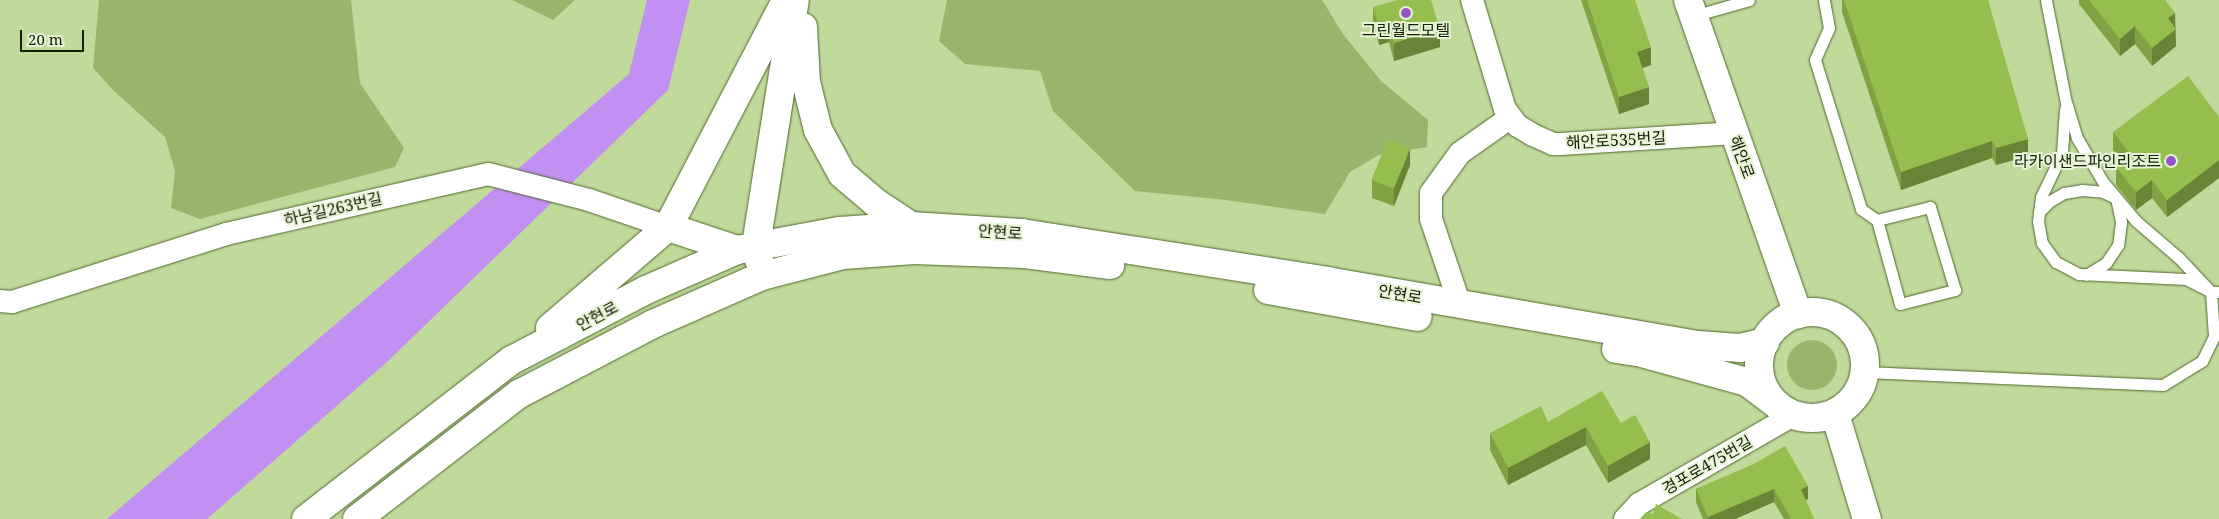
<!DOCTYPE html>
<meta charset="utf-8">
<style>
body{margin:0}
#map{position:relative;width:2219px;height:519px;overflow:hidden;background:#bfda9b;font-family:"Noto Serif","Noto Sans KR",serif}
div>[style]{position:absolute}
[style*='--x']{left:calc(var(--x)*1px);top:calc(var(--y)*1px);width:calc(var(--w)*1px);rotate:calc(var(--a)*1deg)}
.green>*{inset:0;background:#97b66b}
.round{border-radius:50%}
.water>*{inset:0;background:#c28ff2}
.roads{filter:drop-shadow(0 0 1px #50672c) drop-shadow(0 0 1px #50672c)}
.service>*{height:11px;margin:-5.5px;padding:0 5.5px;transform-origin:5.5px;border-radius:5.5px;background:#fff}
.minor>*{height:22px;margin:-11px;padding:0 11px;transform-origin:11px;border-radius:11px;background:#fff}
.tertiary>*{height:28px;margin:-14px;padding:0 14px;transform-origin:14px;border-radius:14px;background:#fff}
.tertiary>.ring{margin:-14px;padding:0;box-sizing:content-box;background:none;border:28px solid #fff;border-radius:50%}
.wall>*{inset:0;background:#7fa343}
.shaded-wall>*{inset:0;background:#688537}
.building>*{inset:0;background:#94be4e;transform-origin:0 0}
.dots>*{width:14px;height:14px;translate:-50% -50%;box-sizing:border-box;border:2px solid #e7f5d6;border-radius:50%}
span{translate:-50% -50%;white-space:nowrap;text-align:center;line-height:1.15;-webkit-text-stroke:4px #e7f5d6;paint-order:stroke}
.poi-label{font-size:16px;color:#141e06}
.right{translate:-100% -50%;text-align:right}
.street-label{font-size:16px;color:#141e06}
.scale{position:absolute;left:20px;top:30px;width:64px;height:22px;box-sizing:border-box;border:2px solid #141e06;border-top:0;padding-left:6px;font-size:15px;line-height:18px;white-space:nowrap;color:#141e06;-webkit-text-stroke:4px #e7f5d6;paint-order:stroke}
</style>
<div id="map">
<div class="green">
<i style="clip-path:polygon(99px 0,351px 0,360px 83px,404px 148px,395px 167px,200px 219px,171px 208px,175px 171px,165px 137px,114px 91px,93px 68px)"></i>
<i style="clip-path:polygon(512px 0,575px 0,553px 20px)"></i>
<i style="clip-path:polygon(947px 0,1322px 0,1343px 34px,1381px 81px,1428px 120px,1427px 147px,1379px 155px,1350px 172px,1325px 214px,1226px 200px,1135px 191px,1053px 111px,1040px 71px,965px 64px,939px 41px)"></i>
<i class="round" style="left:1787px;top:340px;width:50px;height:50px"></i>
</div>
<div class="water">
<i style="clip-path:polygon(647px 0,690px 0,668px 90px,387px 362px,207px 519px,107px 519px,629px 74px)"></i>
</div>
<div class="roads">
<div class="service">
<i style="--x:1824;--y:0;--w:28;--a:80"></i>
<i style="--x:1829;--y:28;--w:35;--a:114"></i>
<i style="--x:1815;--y:60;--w:156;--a:72.8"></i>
<i style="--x:1861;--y:209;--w:19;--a:35"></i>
<i style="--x:1877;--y:220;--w:87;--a:74.7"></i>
<i style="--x:1900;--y:304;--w:57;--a:-14.3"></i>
<i style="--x:1955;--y:290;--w:87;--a:-106.8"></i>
<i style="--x:1930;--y:207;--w:55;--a:166.2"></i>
<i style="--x:1693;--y:16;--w:58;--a:-15.9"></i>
<i style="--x:2065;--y:109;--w:44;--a:93.9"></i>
<i style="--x:2062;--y:153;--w:49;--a:115.5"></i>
<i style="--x:2041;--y:197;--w:24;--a:97"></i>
<i style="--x:2038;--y:221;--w:22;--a:80"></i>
<i style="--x:2042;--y:243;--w:24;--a:54"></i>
<i style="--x:2056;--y:262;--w:26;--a:28"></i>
<i style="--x:2079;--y:274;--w:107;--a:2.7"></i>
<i style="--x:2186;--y:279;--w:28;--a:27"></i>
<i style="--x:2211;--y:292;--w:8;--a:0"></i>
<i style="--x:2039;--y:212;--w:16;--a:-45"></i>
<i style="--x:2050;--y:201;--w:16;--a:-30"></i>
<i style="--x:2064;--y:193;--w:18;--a:-9"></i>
<i style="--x:2082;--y:190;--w:21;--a:5"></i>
<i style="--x:2103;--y:192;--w:14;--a:25"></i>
<i style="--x:2116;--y:198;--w:25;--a:78"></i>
<i style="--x:2121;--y:222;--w:23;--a:97"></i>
<i style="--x:2118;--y:245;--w:22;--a:124"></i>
<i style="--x:2106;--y:263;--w:23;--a:149"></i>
<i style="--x:1865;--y:372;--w:298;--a:2.5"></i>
<i style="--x:2163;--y:385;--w:46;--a:-31.6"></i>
<i style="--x:2202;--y:361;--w:28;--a:-64"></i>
<i style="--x:2214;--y:336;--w:44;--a:-93.9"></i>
<i style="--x:2211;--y:292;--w:47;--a:-133.3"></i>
<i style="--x:2179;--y:258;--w:57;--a:-139.3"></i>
<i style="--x:2136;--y:221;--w:51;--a:-130.2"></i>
<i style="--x:2103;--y:182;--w:51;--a:-120.6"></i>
<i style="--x:2077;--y:138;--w:37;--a:-107"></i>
<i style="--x:2066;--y:103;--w:105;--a:-101"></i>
</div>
<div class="minor">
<i style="--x:1472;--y:0;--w:114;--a:73.2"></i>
<i style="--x:1505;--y:109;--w:21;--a:53"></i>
<i style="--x:1518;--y:126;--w:17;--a:31"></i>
<i style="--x:1533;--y:135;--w:22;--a:24"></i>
<i style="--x:1553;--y:144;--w:7;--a:0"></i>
<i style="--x:1560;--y:144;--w:173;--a:-3.6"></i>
<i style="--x:0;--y:301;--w:12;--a:5"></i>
<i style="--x:12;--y:302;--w:225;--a:-17.6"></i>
<i style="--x:226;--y:234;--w:269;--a:-12.9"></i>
<i style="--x:488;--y:174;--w:104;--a:14.4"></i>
<i style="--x:589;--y:200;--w:83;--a:18.9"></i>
<i style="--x:1460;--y:305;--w:91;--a:-108.6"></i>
<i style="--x:1431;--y:219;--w:26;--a:-90"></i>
<i style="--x:1431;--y:193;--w:49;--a:-54.1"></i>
<i style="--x:1460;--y:153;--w:62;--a:-35.2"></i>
<i style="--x:1625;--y:519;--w:21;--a:-47"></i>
<i style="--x:1639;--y:504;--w:178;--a:-30"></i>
</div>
<div class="tertiary">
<i style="--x:1688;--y:0;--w:333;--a:70.7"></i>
<i style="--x:803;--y:27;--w:55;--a:86.9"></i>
<i style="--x:806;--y:82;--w:49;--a:76"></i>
<i style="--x:818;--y:130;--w:50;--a:61.4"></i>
<i style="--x:842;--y:174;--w:45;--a:40.5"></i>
<i style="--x:876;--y:203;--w:42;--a:33.3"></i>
<i style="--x:668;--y:227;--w:73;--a:18.4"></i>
<i style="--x:759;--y:260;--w:15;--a:-101"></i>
<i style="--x:756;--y:245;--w:248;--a:-81"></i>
<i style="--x:1268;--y:290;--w:152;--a:10.2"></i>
<i class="ring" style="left:1759px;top:312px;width:78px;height:78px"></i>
<i style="--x:550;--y:328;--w:155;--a:-40.6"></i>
<i style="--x:668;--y:227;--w:256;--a:-62.5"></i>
<i style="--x:1616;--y:349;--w:22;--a:8"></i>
<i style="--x:1638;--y:352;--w:113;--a:15.4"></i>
<i style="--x:1747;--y:382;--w:35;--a:37"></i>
<i style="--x:1835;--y:414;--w:110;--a:73.1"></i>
<i style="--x:306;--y:519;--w:260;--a:-37.7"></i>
<i style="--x:512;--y:360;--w:151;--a:-27.6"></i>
<i style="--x:646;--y:290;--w:99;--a:-23.7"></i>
<i style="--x:737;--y:250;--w:105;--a:-10.5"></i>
<i style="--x:840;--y:231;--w:71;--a:-4"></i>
<i style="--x:911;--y:226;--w:111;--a:3.6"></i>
<i style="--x:1022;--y:233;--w:309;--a:8.9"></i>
<i style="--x:1327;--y:281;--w:376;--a:9.8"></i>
<i style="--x:1698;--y:345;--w:42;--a:4.1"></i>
<i style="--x:1740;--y:348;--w:26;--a:-13"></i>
<i style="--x:357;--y:519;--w:205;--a:-37.7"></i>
<i style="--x:519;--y:394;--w:151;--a:-27.6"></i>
<i style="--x:653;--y:324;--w:119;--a:-23.8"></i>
<i style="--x:762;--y:276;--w:84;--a:-14.5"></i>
<i style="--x:843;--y:255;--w:71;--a:-4"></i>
<i style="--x:914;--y:250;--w:111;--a:2.1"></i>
<i style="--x:1025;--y:254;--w:86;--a:7.4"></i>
</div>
</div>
<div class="wall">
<i style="clip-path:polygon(1581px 0,1635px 0,1651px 65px,1642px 68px,1649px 104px,1619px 114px)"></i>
<i style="clip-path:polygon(1842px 0,1988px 0,2028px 156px,1996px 165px,1992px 158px,1901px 190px,1842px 12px)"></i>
<i style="clip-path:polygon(2079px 0,2165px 0,2175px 27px,2176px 46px,2152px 66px,2135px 44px,2120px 56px,2079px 4px)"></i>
<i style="clip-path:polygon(1373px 7px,1440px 47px,1394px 61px,1389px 42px,1379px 45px,1373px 25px)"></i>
<i style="clip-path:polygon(2219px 117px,2219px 178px,2167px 217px,2152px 198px,2136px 210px,2116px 185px,2116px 167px,2123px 162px,2113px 150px,2113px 132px)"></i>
<i style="clip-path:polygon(1410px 165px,1394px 206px,1372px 198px,1372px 180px)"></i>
<i style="clip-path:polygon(1548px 422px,1621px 423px,1650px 459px,1608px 483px,1586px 445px,1508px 485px,1490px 450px,1490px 433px)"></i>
<i style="clip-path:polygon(1752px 465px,1808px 499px,1805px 500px,1814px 519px,1784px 519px,1774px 502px,1735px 519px,1703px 519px,1696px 502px,1696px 489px)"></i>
</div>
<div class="shaded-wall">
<i style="clip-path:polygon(2175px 13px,2176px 46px,2152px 66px,2152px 48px,2168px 18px)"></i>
<i style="clip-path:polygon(1389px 24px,1389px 42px,1379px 45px,1379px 27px)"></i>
<i style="clip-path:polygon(2135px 26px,2135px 44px,2120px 56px,2120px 39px)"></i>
<i style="clip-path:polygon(1440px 29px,1440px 47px,1394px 61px,1394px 43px)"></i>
<i style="clip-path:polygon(1651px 47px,1651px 65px,1637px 70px,1637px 52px)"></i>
<i style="clip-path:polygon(1649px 87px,1649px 104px,1619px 114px,1619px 97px)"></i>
<i style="clip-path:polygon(2028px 139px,2028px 156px,1996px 165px,1996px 148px)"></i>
<i style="clip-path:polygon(1992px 141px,1992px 158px,1901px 190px,1901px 172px)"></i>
<i style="clip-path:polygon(1410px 148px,1410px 165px,1394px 206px,1394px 188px)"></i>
<i style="clip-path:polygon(2219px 160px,2219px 178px,2167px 217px,2167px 200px)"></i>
<i style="clip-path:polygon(2152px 180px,2152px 198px,2136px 210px,2136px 192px)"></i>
<i style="clip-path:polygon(1586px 427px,1586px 445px,1508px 485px,1508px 468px)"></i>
<i style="clip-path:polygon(1650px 442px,1650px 459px,1608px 483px,1608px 466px)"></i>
<i style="clip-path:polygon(1808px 486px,1808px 499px,1801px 502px,1801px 489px)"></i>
<i style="clip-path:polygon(1774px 489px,1774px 502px,1735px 519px,1708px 519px,1708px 517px)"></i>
</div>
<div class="building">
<i style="clip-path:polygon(1397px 0,1431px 0,1440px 29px,1394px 43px,1389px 24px,1379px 27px,1373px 7px)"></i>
<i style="clip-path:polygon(1587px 0,1635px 0,1651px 47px,1637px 52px,1649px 87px,1619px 97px)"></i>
<i style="clip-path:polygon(1844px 0,1988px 0,2028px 139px,1996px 148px,1992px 141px,1901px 172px)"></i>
<i style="clip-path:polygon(2089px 0,2165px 0,2175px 13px,2168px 18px,2176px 29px,2152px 48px,2135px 26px,2120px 39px)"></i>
<i style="clip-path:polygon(2188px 76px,2219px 117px,2219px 160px,2167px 200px,2152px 180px,2136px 192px,2116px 167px,2132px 156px,2113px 132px)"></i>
<i style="left:1388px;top:139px;width:24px;height:44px;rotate:22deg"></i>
<i style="clip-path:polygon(1602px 391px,1621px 423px,1635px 415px,1650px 442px,1608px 466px,1586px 427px,1508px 468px,1490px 433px,1541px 406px,1548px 422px)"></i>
<i style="clip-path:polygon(1785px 446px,1808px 486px,1801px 489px,1814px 519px,1789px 519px,1791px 518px,1774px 489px,1708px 517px,1696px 489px,1752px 465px)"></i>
<i style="clip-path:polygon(1656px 504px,1682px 519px,1640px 519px,1646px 512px,1653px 514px)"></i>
</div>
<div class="dots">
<i style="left:1406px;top:13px;background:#9554ca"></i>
<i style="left:2171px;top:161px;background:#9554ca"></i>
</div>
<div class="poi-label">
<span style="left:1406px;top:30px">그린월드모텔</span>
<span class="right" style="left:2161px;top:161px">라카이샌드파인리조트</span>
</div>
<div class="street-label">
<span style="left:1616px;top:140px;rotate:-3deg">해안로535번길</span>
<span style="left:1742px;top:157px;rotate:70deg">해안로</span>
<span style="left:333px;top:209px;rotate:-13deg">하남길263번길</span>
<span style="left:1000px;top:232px;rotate:4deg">안현로</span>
<span style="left:1400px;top:294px;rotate:10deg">안현로</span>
<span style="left:597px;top:316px;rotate:-28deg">안현로</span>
<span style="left:1707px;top:465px;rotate:-30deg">경포로475번길</span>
</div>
<div class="scale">20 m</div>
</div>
